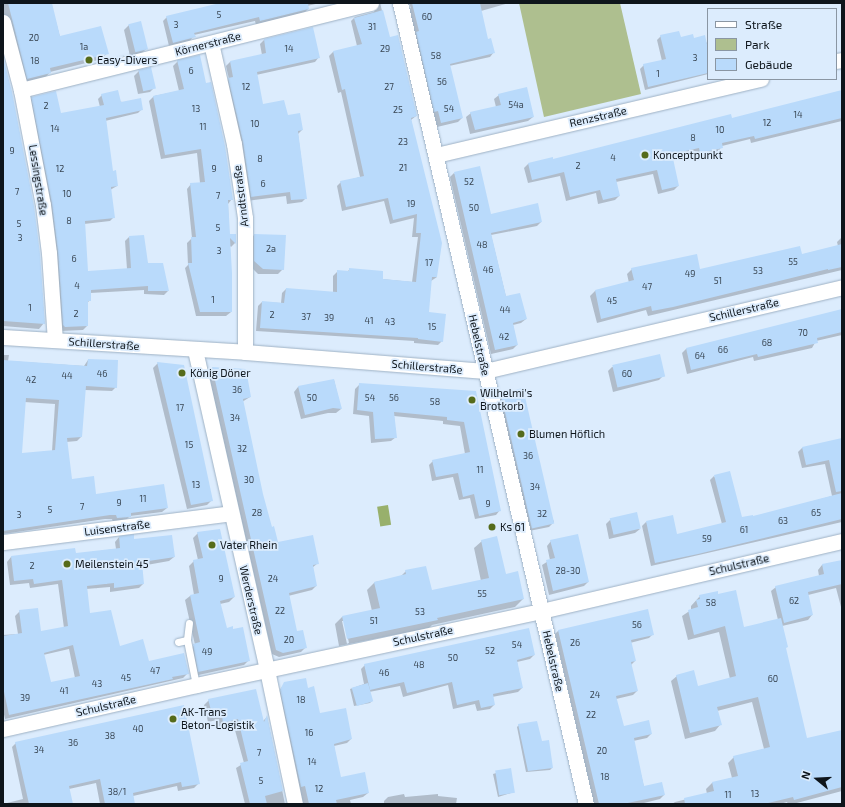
<!DOCTYPE html>
<meta charset="utf-8">
<style>
body{margin:0}
#map{position:relative;width:845px;height:807px;overflow:hidden;background:#dcecfd;font-family:"Exo 2",sans-serif}
div>[style]{position:absolute}
[style*='--x']{left:calc(var(--x)*1px);top:calc(var(--y)*1px);width:calc(var(--w)*1px);rotate:calc(var(--a)*1deg)}
.green>*{inset:0;background:#aebf8f}
.water>*{inset:0;background:#98b06c;transform-origin:0 0}
.shadow>*{inset:0;background:#0003}
.building>*{inset:0;background:#b9dafb;transform-origin:0 0}
.roads{filter:drop-shadow(0 0 1px #9eb1c4) drop-shadow(0 0 1px #9eb1c4)}
.lane>*{height:7px;margin:-3.5px;padding:0 3.5px;transform-origin:3.5px;border-radius:3.5px;background:#fff}
.street>*{height:15px;margin:-7.5px;padding:0 7.5px;transform-origin:7.5px;border-radius:7.5px;background:#fff}
.dots>*{width:11px;height:11px;translate:-50% -50%;box-sizing:border-box;border:2px solid #dcecfd;border-radius:50%}
span{translate:-50% -50%;white-space:nowrap;text-align:center;line-height:1.15;-webkit-text-stroke:3.5px #dcecfd;paint-order:stroke}
.number-label{font-size:9px;color:#394653}
.number-label span{-webkit-text-stroke-width:0}
.street-label{font-size:11px;color:#0e151b}
.poi-label{font-size:11px;color:#0e151b}
.left{translate:0 -50%;text-align:left}
.frame{position:absolute;inset:0;border:4px solid #0e151b;pointer-events:none}
.legend{position:absolute;left:707px;top:8px;width:130px;height:72px;box-sizing:border-box;background:#dcecfd;border:1px solid #8a96a3;margin:0;padding:5px 7px;list-style:none;font-size:12px;color:#0e151b}
.legend li{display:flex;align-items:center;gap:8px;height:20px}
.legend b{width:20px;border:1px solid #8a96a3}
.north{position:absolute;left:797px;top:759px;width:40px;height:40px;-webkit-text-stroke:3px #dcecfd;paint-order:stroke;rotate:288deg;font-size:11px;font-weight:700;line-height:16px;text-align:center;color:#0e151b}
.north::after{content:'';display:block;margin:auto;width:14px;height:18px;background:#0e151b;clip-path:polygon(50% 0,100% 100%,50% 72%,0 100%)}
</style>
<div id="map">
<div class="green">
<i style="clip-path:polygon(519px 3px,620px 3px,641px 94px,544px 117px)"></i>
</div>
<div class="water">
<i style="left:388px;top:505px;width:20px;height:11px;rotate:81deg"></i>
</div>
<div class="shadow">
<i style="clip-path:polygon(3px 3px,51px 3px,60px 37px,107px 53px,102px 59px,50px 72px,45px 78px,22px 84px,3px 21px)"></i>
<i style="clip-path:polygon(225px 3px,320px 3px,307px 6px,308px 9px,304px 13px,256px 25px,255px 21px,194px 35px,190px 41px,169px 46px,163px 21px,167px 17px)"></i>
<i style="clip-path:polygon(374px 3px,380px 3px,389px 38px,416px 116px,411px 120px,437px 277px,431px 281px,428px 313px,442px 341px,438px 345px,414px 343px,414px 341px,256px 331px,258px 306px,262px 302px,281px 303px,282px 293px,286px 289px,333px 293px,333px 276px,337px 272px,347px 272px,350px 269px,382px 279px,412px 282px,418px 237px,412px 237px,414px 218px,390px 224px,384px 201px,342px 211px,337px 186px,341px 182px,360px 177px,341px 92px,338px 93px,329px 56px,333px 52px,357px 46px,351px 21px,355px 17px,374px 12px,376px 5px)"></i>
<i style="clip-path:polygon(409px 3px,509px 3px,481px 11px,487px 40px,494px 52px,490px 57px,449px 66px,462px 118px,458px 122px,437px 127px,434px 114px,431px 115px,409px 9px,411px 8px)"></i>
<i style="clip-path:polygon(129px 25px,146px 49px,142px 53px,130px 56px,124px 30px)"></i>
<i style="clip-path:polygon(312px 28px,319px 57px,315px 62px,256px 75px,262px 105px,287px 116px,302px 130px,298px 134px,306px 198px,302px 202px,287px 204px,286px 196px,247px 201px,224px 83px,229px 79px,226px 66px,230px 62px,262px 55px,260px 44px,264px 40px)"></i>
<i style="clip-path:polygon(661px 36px,693px 39px,708px 43px,708px 74px,645px 90px,640px 69px,644px 65px,662px 61px,657px 40px)"></i>
<i style="clip-path:polygon(3px 59px,44px 323px,39px 329px,3px 326px)"></i>
<i style="clip-path:polygon(178px 61px,232px 199px,228px 204px,229px 235px,235px 235px,235px 243px,231px 247px,230px 246px,231px 312px,226px 316px,196px 316px,185px 268px,188px 265px,187px 243px,192px 238px,187px 189px,191px 184px,200px 183px,197px 153px,161px 159px,149px 101px,154px 96px,179px 91px,173px 66px)"></i>
<i style="clip-path:polygon(139px 71px,155px 87px,150px 92px,138px 94px,134px 76px)"></i>
<i style="clip-path:polygon(842px 92px,842px 121px,751px 143px,750px 139px,722px 146px,718px 152px,696px 157px,695px 152px,672px 157px,678px 186px,674px 190px,658px 194px,653px 174px,616px 182px,619px 196px,615px 200px,598px 204px,596px 193px,566px 201px,560px 176px,528px 183px,524px 168px,528px 164px,552px 160px,731px 119px)"></i>
<i style="clip-path:polygon(102px 95px,142px 109px,138px 113px,105px 121px,112px 172px,117px 186px,110px 190px,114px 217px,110px 221px,84px 224px,87px 272px,127px 269px,125px 241px,129px 237px,168px 291px,164px 295px,144px 294px,144px 290px,90px 293px,90px 300px,87px 303px,87px 326px,83px 330px,61px 331px,28px 102px,32px 98px,60px 114px,100px 107px,98px 99px)"></i>
<i style="clip-path:polygon(499px 95px,533px 117px,528px 121px,470px 134px,466px 117px,471px 113px,496px 107px,494px 99px)"></i>
<i style="clip-path:polygon(454px 173px,490px 215px,541px 222px,537px 226px,491px 235px,506px 297px,526px 319px,521px 323px,513px 325px,517px 345px,513px 349px,491px 354px,450px 177px)"></i>
<i style="clip-path:polygon(254px 235px,283px 269px,278px 274px,258px 274px,250px 266px,250px 240px)"></i>
<i style="clip-path:polygon(842px 237px,842px 270px,648px 316px,646px 310px,597px 323px,590px 296px,595px 291px,629px 283px,627px 274px,632px 269px,700px 270px,801px 255px,838px 246px,837px 242px)"></i>
<i style="clip-path:polygon(842px 310px,842px 335px,816px 341px,812px 348px,754px 361px,753px 357px,687px 374px,682px 353px,686px 349px)"></i>
<i style="clip-path:polygon(evenodd,3px 355px,9px 355px,8px 361px,84px 366px,88px 360px,116px 387px,112px 391px,85px 390px,81px 437px,77px 441px,66px 442px,71px 480px,96px 495px,167px 508px,162px 512px,130px 516px,126px 520px,113px 522px,112px 519px,105px 519px,3px 534px,3px 355px,24px 402px,55px 404px,52px 451px,21px 454px,24px 402px)"></i>
<i style="clip-path:polygon(158px 363px,212px 500px,207px 505px,187px 509px,153px 368px)"></i>
<i style="clip-path:polygon(612px 367px,664px 375px,659px 380px,613px 392px,608px 371px)"></i>
<i style="clip-path:polygon(212px 368px,250px 397px,242px 402px,262px 494px,271px 528px,277px 544px,318px 563px,312px 568px,316px 586px,312px 590px,288px 596px,296px 632px,305px 648px,301px 652px,279px 657px,272px 654px,208px 372px)"></i>
<i style="clip-path:polygon(334px 380px,341px 409px,336px 413px,328px 413px,301px 419px,294px 392px,298px 387px)"></i>
<i style="clip-path:polygon(360px 384px,475px 392px,500px 510px,496px 515px,475px 519px,470px 498px,459px 500px,453px 477px,432px 481px,429px 465px,433px 461px,465px 454px,460px 426px,443px 424px,443px 421px,394px 416px,396px 437px,391px 441px,371px 443px,369px 416px,353px 414px,355px 389px)"></i>
<i style="clip-path:polygon(502px 394px,554px 522px,549px 527px,529px 531px,497px 398px)"></i>
<i style="clip-path:polygon(842px 439px,842px 522px,651px 566px,642px 526px,646px 522px,676px 536px,722px 524px,710px 480px,714px 476px,742px 519px,752px 518px,832px 496px,825px 464px,802px 468px,798px 452px,802px 448px)"></i>
<i style="clip-path:polygon(610px 520px,640px 529px,635px 533px,609px 539px,606px 524px)"></i>
<i style="clip-path:polygon(198px 533px,234px 597px,229px 602px,220px 604px,226px 629px,249px 660px,244px 665px,194px 676px,189px 650px,195px 645px,185px 600px,190px 596px,194px 595px,189px 566px,194px 561px,198px 560px,193px 538px)"></i>
<i style="clip-path:polygon(evenodd,119px 537px,134px 540px,174px 557px,169px 561px,141px 566px,143px 584px,139px 588px,110px 592px,110px 587px,86px 589px,89px 614px,119px 647px,148px 662px,188px 673px,183px 678px,5px 719px,3px 710px,3px 635px,18px 634px,15px 616px,20px 611px,40px 632px,64px 628px,58px 584px,30px 588px,29px 583px,10px 585px,7px 562px,11px 557px,75px 554px,116px 549px,115px 542px,119px 537px,69px 649px,75px 678px,50px 684px,43px 655px,69px 649px)"></i>
<i style="clip-path:polygon(evenodd,482px 541px,523px 599px,515px 607px,432px 625px,429px 628px,339px 646px,335px 624px,342px 617px,372px 611px,367px 590px,375px 582px,400px 577px,406px 571px,431px 592px,481px 581px,474px 548px,482px 541px,342px 621px,344px 621px,349px 643px,347px 644px,342px 621px)"></i>
<i style="clip-path:polygon(551px 541px,588px 582px,584px 586px,549px 595px,542px 565px,550px 560px,547px 546px)"></i>
<i style="clip-path:polygon(842px 561px,842px 607px,841px 607px,836px 588px,808px 595px,812px 615px,808px 620px,782px 626px,785px 649px,806px 739px,842px 731px,842px 791px,793px 804px,788px 804px,787px 802px,780px 804px,672px 804px,675px 802px,707px 794px,706px 789px,712px 783px,732px 778px,728px 763px,734px 757px,764px 749px,752px 702px,717px 711px,720px 725px,715px 731px,685px 739px,671px 681px,677px 676px,697px 687px,730px 679px,719px 632px,688px 640px,682px 616px,691px 610px,691px 606px,700px 596px,717px 595px,744px 628px,778px 620px,771px 591px,776px 587px,819px 576px,818px 570px,822px 565px)"></i>
<i style="clip-path:polygon(559px 630px,653px 634px,649px 638px,630px 643px,635px 661px,631px 665px,637px 691px,633px 695px,616px 699px,623px 727px,651px 734px,647px 738px,633px 741px,644px 787px,664px 795px,660px 799px,640px 804px,594px 804px,555px 634px)"></i>
<i style="clip-path:polygon(534px 655px,530px 659px,517px 662px,522px 688px,518px 692px,492px 697px,494px 705px,490px 709px,477px 711px,475px 704px,453px 709px,448px 685px,403px 697px,400px 686px,369px 692px,372px 701px,370px 703px,354px 706px,350px 689px,364px 684px,361px 669px,365px 665px)"></i>
<i style="clip-path:polygon(285px 683px,307px 689px,320px 715px,351px 739px,347px 743px,334px 746px,340px 779px,368px 793px,363px 797px,350px 800px,351px 804px,299px 804px,276px 695px)"></i>
<i style="clip-path:polygon(209px 700px,263px 721px,267px 717px,285px 804px,245px 804px,236px 768px,244px 763px,233px 723px,219px 727px,217px 720px,208px 722px,204px 705px)"></i>
<i style="clip-path:polygon(519px 725px,541px 742px,552px 768px,550px 770px,526px 772px,517px 727px)"></i>
<i style="clip-path:polygon(16px 743px,199px 783px,194px 788px,178px 791px,177px 786px,133px 796px,134px 804px,100px 804px,96px 783px,69px 789px,72px 804px,3px 804px,23px 799px,12px 747px)"></i>
<i style="clip-path:polygon(510px 769px,514px 792px,498px 797px,493px 774px)"></i>
<i style="clip-path:polygon(404px 794px,405px 797px,438px 794px,438px 796px,457px 798px,456px 804px,384px 804px,384px 801px,388px 797px)"></i>
</div>
<div class="building">
<i style="clip-path:polygon(8px 3px,52px 3px,60px 36px,101px 26px,109px 54px,50px 68px,51px 73px,27px 79px)"></i>
<i style="clip-path:polygon(220px 3px,308px 3px,309px 9px,260px 21px,259px 17px,194px 33px,196px 37px,173px 43px,166px 16px)"></i>
<i style="clip-path:polygon(412px 3px,480px 3px,488px 39px,491px 38px,495px 53px,450px 64px,463px 118px,441px 123px,438px 111px,434px 112px,416px 32px,419px 31px)"></i>
<i style="clip-path:polygon(383px 10px,390px 37px,398px 35px,417px 116px,411px 118px,442px 243px,437px 277px,432px 277px,429px 312px,446px 314px,443px 342px,418px 339px,418px 338px,260px 328px,262px 301px,284px 303px,286px 288px,337px 292px,337px 270px,349px 271px,349px 268px,383px 271px,383px 279px,416px 282px,421px 233px,416px 233px,417px 214px,393px 220px,388px 198px,346px 207px,340px 181px,364px 176px,345px 89px,342px 90px,333px 51px,362px 44px,354px 18px)"></i>
<i style="left:141px;top:21px;width:29px;height:13px;rotate:76deg"></i>
<i style="clip-path:polygon(313px 27px,320px 58px,257px 72px,263px 104px,284px 100px,288px 115px,300px 113px,303px 130px,298px 131px,307px 199px,291px 200px,290px 192px,251px 197px,243px 142px,228px 78px,233px 77px,230px 61px,266px 53px,264px 39px)"></i>
<i style="clip-path:polygon(679px 31px,681px 37px,693px 34px,694px 38px,705px 35px,708px 49px,708px 73px,648px 87px,643px 64px,666px 59px,660px 35px)"></i>
<i style="clip-path:polygon(200px 55px,206px 83px,211px 82px,225px 146px,233px 200px,228px 200px,230px 234px,236px 234px,236px 244px,230px 238px,232px 273px,232px 312px,200px 312px,188px 263px,192px 263px,191px 237px,196px 237px,190px 183px,205px 182px,201px 149px,165px 155px,153px 96px,184px 89px,177px 60px)"></i>
<i style="clip-path:polygon(3px 57px,12px 92px,34px 206px,40px 254px,45px 324px,3px 321px)"></i>
<i style="left:151px;top:67px;width:22px;height:13px;rotate:77deg"></i>
<i style="clip-path:polygon(527px 87px,534px 117px,475px 130px,470px 112px,501px 105px,498px 94px)"></i>
<i style="clip-path:polygon(118px 90px,121px 102px,141px 98px,143px 110px,106px 118px,113px 171px,116px 170px,118px 186px,111px 187px,115px 218px,85px 221px,88px 271px,131px 268px,129px 236px,144px 235px,148px 263px,163px 263px,169px 291px,148px 291px,148px 286px,91px 290px,91px 301px,88px 301px,88px 326px,65px 327px,63px 325px,58px 252px,52px 204px,31px 97px,56px 91px,61px 113px,104px 105px,101px 94px)"></i>
<i style="clip-path:polygon(842px 90px,842px 118px,755px 139px,754px 136px,722px 143px,723px 148px,700px 153px,699px 148px,672px 154px,679px 186px,662px 190px,657px 170px,616px 179px,620px 196px,603px 200px,600px 190px,570px 197px,564px 172px,532px 180px,528px 163px,553px 157px,553px 159px,731px 114px,732px 118px)"></i>
<i style="clip-path:polygon(480px 166px,491px 214px,538px 203px,542px 222px,491px 233px,506px 296px,520px 293px,527px 319px,513px 323px,518px 345px,495px 350px,454px 172px)"></i>
<i style="clip-path:polygon(254px 234px,286px 235px,284px 270px,263px 269px,254px 261px)"></i>
<i style="clip-path:polygon(842px 244px,842px 267px,828px 270px,828px 269px,673px 307px,652px 311px,651px 306px,601px 319px,595px 290px,634px 280px,631px 268px,697px 254px,700px 269px,800px 246px,802px 254px)"></i>
<i style="clip-path:polygon(842px 309px,842px 332px,817px 338px,818px 343px,758px 357px,757px 354px,691px 370px,686px 348px)"></i>
<i style="left:660px;top:354px;width:23px;height:49px;rotate:77deg"></i>
<i style="clip-path:polygon(evenodd,88px 359px,118px 360px,117px 388px,86px 386px,82px 437px,67px 438px,72px 479px,94px 476px,96px 494px,164px 484px,168px 508px,131px 513px,131px 517px,117px 518px,116px 515px,110px 515px,3px 531px,3px 360px,87px 366px,88px 359px,26px 398px,59px 400px,55px 450px,22px 453px,26px 398px)"></i>
<i style="clip-path:polygon(157px 362px,184px 365px,213px 501px,191px 505px)"></i>
<i style="clip-path:polygon(212px 367px,246px 369px,251px 397px,243px 399px,263px 494px,272px 527px,274px 526px,278px 542px,313px 535px,319px 564px,313px 565px,317px 586px,289px 593px,297px 631px,303px 630px,307px 648px,283px 653px,276px 650px)"></i>
<i style="clip-path:polygon(334px 379px,342px 409px,333px 408px,305px 415px,298px 386px)"></i>
<i style="clip-path:polygon(359px 383px,476px 391px,501px 511px,479px 516px,474px 494px,463px 497px,458px 473px,436px 477px,432px 460px,470px 452px,464px 422px,447px 420px,447px 417px,394px 412px,397px 438px,375px 439px,373px 412px,357px 410px)"></i>
<i style="left:523px;top:388px;width:139px;height:23px;rotate:77deg"></i>
<i style="clip-path:polygon(842px 438px,842px 491px,836px 492px,829px 460px,806px 465px,802px 447px)"></i>
<i style="clip-path:polygon(730px 471px,742px 517px,753px 515px,753px 516px,842px 493px,842px 519px,698px 554px,655px 563px,646px 521px,673px 515px,677px 534px,726px 522px,714px 475px)"></i>
<i style="left:637px;top:512px;width:17px;height:28px;rotate:77deg"></i>
<i style="clip-path:polygon(220px 529px,235px 597px,220px 601px,227px 628px,233px 626px,233px 629px,243px 627px,250px 661px,198px 672px,193px 644px,200px 642px,190px 595px,199px 593px,193px 560px,203px 558px,197px 532px)"></i>
<i style="clip-path:polygon(evenodd,134px 534px,134px 539px,172px 535px,175px 557px,142px 562px,144px 584px,114px 588px,114px 583px,87px 586px,90px 613px,111px 610px,120px 646px,143px 639px,149px 661px,184px 653px,189px 674px,172px 677px,173px 679px,9px 715px,3px 687px,3px 636px,22px 633px,19px 610px,38px 608px,41px 631px,68px 626px,62px 580px,34px 584px,33px 579px,14px 581px,11px 556px,75px 548px,76px 553px,120px 548px,119px 536px,134px 534px,73px 645px,80px 676px,51px 682px,44px 653px,73px 645px)"></i>
<i style="clip-path:polygon(578px 534px,589px 582px,553px 591px,546px 560px,555px 558px,550px 540px)"></i>
<i style="clip-path:polygon(497px 536px,506px 574px,518px 571px,524px 599px,437px 618px,438px 620px,347px 639px,342px 616px,380px 608px,374px 582px,406px 574px,405px 570px,426px 566px,432px 590px,489px 578px,481px 540px)"></i>
<i style="clip-path:polygon(842px 560px,842px 584px,808px 592px,813px 615px,784px 623px,775px 586px,824px 574px,822px 564px)"></i>
<i style="clip-path:polygon(736px 590px,744px 627px,781px 618px,788px 647px,786px 648px,807px 738px,842px 730px,842px 787px,794px 800px,793px 797px,764px 804px,685px 804px,684px 798px,714px 791px,712px 782px,738px 776px,733px 756px,770px 747px,758px 697px,717px 707px,722px 725px,690px 733px,676px 675px,694px 670px,698px 686px,736px 676px,725px 626px,694px 635px,688px 610px,698px 607px,696px 600px,700px 599px,699px 595px,718px 591px,718px 594px)"></i>
<i style="clip-path:polygon(648px 609px,654px 635px,631px 640px,636px 661px,631px 662px,638px 691px,616px 696px,624px 726px,649px 720px,652px 734px,634px 738px,644px 786px,662px 782px,665px 795px,623px 804px,599px 804px,558px 630px)"></i>
<i style="clip-path:polygon(529px 628px,535px 655px,517px 660px,523px 688px,493px 694px,495px 705px,481px 708px,479px 700px,457px 705px,452px 682px,407px 693px,404px 682px,370px 690px,364px 664px)"></i>
<i style="clip-path:polygon(306px 678px,308px 688px,314px 686px,320px 713px,346px 708px,352px 739px,334px 744px,341px 777px,365px 772px,369px 793px,336px 800px,337px 804px,309px 804px,305px 786px,301px 787px,280px 690px,284px 682px)"></i>
<i style="left:368px;top:683px;width:19px;height:17px;rotate:74deg"></i>
<i style="clip-path:polygon(256px 689px,264px 722px,267px 715px,283px 791px,265px 796px,267px 804px,250px 804px,240px 763px,248px 761px,238px 719px,223px 723px,222px 716px,213px 718px,208px 699px)"></i>
<i style="clip-path:polygon(184px 705px,200px 784px,182px 787px,181px 782px,133px 793px,135px 804px,105px 804px,100px 779px,69px 786px,73px 804px,29px 804px,15px 742px)"></i>
<i style="clip-path:polygon(537px 721px,542px 741px,549px 740px,553px 768px,528px 771px,518px 724px)"></i>
<i style="left:511px;top:768px;width:25px;height:16px;rotate:81deg"></i>
</div>
<div class="roads">
<div class="lane">
<i style="--x:189;--y:623;--w:17;--a:97"></i>
<i style="--x:187;--y:640;--w:46;--a:78.7"></i>
<i style="--x:178;--y:642;--w:9;--a:-13"></i>
</div>
<div class="street">
<i style="--x:400;--y:3;--w:822;--a:76.93"></i>
<i style="--x:3;--y:22;--w:70;--a:75.2"></i>
<i style="--x:21;--y:90;--w:117;--a:79.2"></i>
<i style="--x:43;--y:205;--w:48;--a:82.9"></i>
<i style="--x:49;--y:253;--w:87;--a:86.1"></i>
<i style="--x:211;--y:43;--w:104;--a:77.2"></i>
<i style="--x:234;--y:144;--w:75;--a:81.5"></i>
<i style="--x:245;--y:218;--w:134;--a:90"></i>
<i style="--x:836;--y:61;--w:6;--a:-9"></i>
<i style="--x:21;--y:90;--w:361;--a:-14"></i>
<i style="--x:436;--y:155;--w:334;--a:-13.2"></i>
<i style="--x:3;--y:337;--w:242;--a:3.5"></i>
<i style="--x:245;--y:352;--w:241;--a:4.5"></i>
<i style="--x:485;--y:371;--w:367;--a:-13.2"></i>
<i style="--x:195;--y:350;--w:328;--a:77.3"></i>
<i style="--x:267;--y:670;--w:137;--a:78.2"></i>
<i style="--x:3;--y:542;--w:230;--a:-7.2"></i>
<i style="--x:3;--y:729;--w:198;--a:-12.8"></i>
<i style="--x:196;--y:685;--w:353;--a:-12.1"></i>
<i style="--x:541;--y:611;--w:309;--a:-13.1"></i>
</div>
</div>
<div class="dots">
<i style="left:89px;top:60px;background:#556b1b"></i>
<i style="left:645px;top:155px;background:#556b1b"></i>
<i style="left:182px;top:373px;background:#556b1b"></i>
<i style="left:472px;top:400px;background:#556b1b"></i>
<i style="left:521px;top:434px;background:#556b1b"></i>
<i style="left:492px;top:527px;background:#556b1b"></i>
<i style="left:212px;top:545px;background:#556b1b"></i>
<i style="left:67px;top:564px;background:#556b1b"></i>
<i style="left:173px;top:719px;background:#556b1b"></i>
</div>
<div class="number-label">
<span style="left:219px;top:15px">5</span>
<span style="left:427px;top:17px">60</span>
<span style="left:176px;top:25px">3</span>
<span style="left:372px;top:27px">31</span>
<span style="left:34px;top:38px">20</span>
<span style="left:84px;top:47px">1a</span>
<span style="left:289px;top:49px">14</span>
<span style="left:385px;top:49px">29</span>
<span style="left:436px;top:56px">58</span>
<span style="left:695px;top:58px">3</span>
<span style="left:35px;top:61px">18</span>
<span style="left:191px;top:71px">6</span>
<span style="left:658px;top:74px">1</span>
<span style="left:442px;top:82px">56</span>
<span style="left:246px;top:87px">12</span>
<span style="left:389px;top:87px">27</span>
<span style="left:516px;top:105px">54a</span>
<span style="left:46px;top:106px">2</span>
<span style="left:196px;top:109px">13</span>
<span style="left:449px;top:109px">54</span>
<span style="left:398px;top:110px">25</span>
<span style="left:798px;top:115px">14</span>
<span style="left:767px;top:123px">12</span>
<span style="left:255px;top:124px">10</span>
<span style="left:203px;top:127px">11</span>
<span style="left:55px;top:129px">14</span>
<span style="left:720px;top:130px">10</span>
<span style="left:693px;top:138px">8</span>
<span style="left:403px;top:142px">23</span>
<span style="left:12px;top:151px">9</span>
<span style="left:613px;top:158px">4</span>
<span style="left:260px;top:159px">8</span>
<span style="left:578px;top:166px">2</span>
<span style="left:403px;top:168px">21</span>
<span style="left:60px;top:169px">12</span>
<span style="left:214px;top:169px">9</span>
<span style="left:469px;top:182px">52</span>
<span style="left:263px;top:184px">6</span>
<span style="left:17px;top:192px">7</span>
<span style="left:67px;top:194px">10</span>
<span style="left:218px;top:196px">7</span>
<span style="left:411px;top:204px">19</span>
<span style="left:474px;top:208px">50</span>
<span style="left:69px;top:221px">8</span>
<span style="left:19px;top:224px">5</span>
<span style="left:218px;top:228px">5</span>
<span style="left:20px;top:238px">3</span>
<span style="left:482px;top:245px">48</span>
<span style="left:271px;top:249px">2a</span>
<span style="left:219px;top:251px">3</span>
<span style="left:74px;top:259px">6</span>
<span style="left:793px;top:262px">55</span>
<span style="left:429px;top:263px">17</span>
<span style="left:488px;top:270px">46</span>
<span style="left:758px;top:271px">53</span>
<span style="left:690px;top:274px">49</span>
<span style="left:718px;top:281px">51</span>
<span style="left:77px;top:286px">4</span>
<span style="left:647px;top:287px">47</span>
<span style="left:213px;top:300px">1</span>
<span style="left:612px;top:301px">45</span>
<span style="left:30px;top:308px">1</span>
<span style="left:505px;top:310px">44</span>
<span style="left:76px;top:314px">2</span>
<span style="left:272px;top:315px">2</span>
<span style="left:306px;top:317px">37</span>
<span style="left:329px;top:318px">39</span>
<span style="left:369px;top:321px">41</span>
<span style="left:390px;top:322px">43</span>
<span style="left:432px;top:327px">15</span>
<span style="left:803px;top:333px">70</span>
<span style="left:504px;top:337px">42</span>
<span style="left:767px;top:343px">68</span>
<span style="left:723px;top:350px">66</span>
<span style="left:700px;top:356px">64</span>
<span style="left:102px;top:374px">46</span>
<span style="left:627px;top:374px">60</span>
<span style="left:67px;top:376px">44</span>
<span style="left:31px;top:380px">42</span>
<span style="left:237px;top:390px">36</span>
<span style="left:312px;top:398px">50</span>
<span style="left:370px;top:398px">54</span>
<span style="left:394px;top:398px">56</span>
<span style="left:435px;top:402px">58</span>
<span style="left:180px;top:408px">17</span>
<span style="left:235px;top:418px">34</span>
<span style="left:189px;top:445px">15</span>
<span style="left:242px;top:449px">32</span>
<span style="left:528px;top:456px">36</span>
<span style="left:480px;top:470px">11</span>
<span style="left:249px;top:480px">30</span>
<span style="left:196px;top:485px">13</span>
<span style="left:535px;top:487px">34</span>
<span style="left:143px;top:499px">11</span>
<span style="left:119px;top:503px">9</span>
<span style="left:488px;top:504px">9</span>
<span style="left:82px;top:507px">7</span>
<span style="left:50px;top:510px">5</span>
<span style="left:257px;top:513px">28</span>
<span style="left:816px;top:513px">65</span>
<span style="left:542px;top:514px">32</span>
<span style="left:19px;top:515px">3</span>
<span style="left:783px;top:521px">63</span>
<span style="left:744px;top:530px">61</span>
<span style="left:707px;top:539px">59</span>
<span style="left:32px;top:566px">2</span>
<span style="left:568px;top:571px">28-30</span>
<span style="left:221px;top:579px">9</span>
<span style="left:273px;top:579px">24</span>
<span style="left:482px;top:594px">55</span>
<span style="left:794px;top:601px">62</span>
<span style="left:711px;top:603px">58</span>
<span style="left:280px;top:611px">22</span>
<span style="left:420px;top:612px">53</span>
<span style="left:374px;top:621px">51</span>
<span style="left:637px;top:625px">56</span>
<span style="left:289px;top:640px">20</span>
<span style="left:575px;top:643px">26</span>
<span style="left:517px;top:645px">54</span>
<span style="left:490px;top:651px">52</span>
<span style="left:207px;top:652px">49</span>
<span style="left:453px;top:658px">50</span>
<span style="left:419px;top:665px">48</span>
<span style="left:155px;top:671px">47</span>
<span style="left:384px;top:673px">46</span>
<span style="left:126px;top:678px">45</span>
<span style="left:773px;top:679px">60</span>
<span style="left:97px;top:684px">43</span>
<span style="left:64px;top:691px">41</span>
<span style="left:595px;top:695px">24</span>
<span style="left:25px;top:698px">39</span>
<span style="left:301px;top:700px">18</span>
<span style="left:591px;top:715px">22</span>
<span style="left:138px;top:729px">40</span>
<span style="left:309px;top:733px">16</span>
<span style="left:110px;top:736px">38</span>
<span style="left:73px;top:743px">36</span>
<span style="left:39px;top:750px">34</span>
<span style="left:602px;top:751px">20</span>
<span style="left:259px;top:753px">7</span>
<span style="left:312px;top:762px">14</span>
<span style="left:605px;top:777px">18</span>
<span style="left:261px;top:781px">5</span>
<span style="left:319px;top:789px">12</span>
<span style="left:117px;top:792px">38/1</span>
<span style="left:755px;top:794px">13</span>
<span style="left:728px;top:795px">11</span>
</div>
<div class="street-label">
<span style="left:208px;top:44px;rotate:-14deg">Körnerstraße</span>
<span style="left:598px;top:117px;rotate:-13deg">Renzstraße</span>
<span style="left:38px;top:180px;rotate:81deg">Lessingstraße</span>
<span style="left:241px;top:196px;rotate:-97deg">Arndtstraße</span>
<span style="left:744px;top:310px;rotate:-13deg">Schillerstraße</span>
<span style="left:104px;top:344px;rotate:4deg">Schillerstraße</span>
<span style="left:479px;top:345px;rotate:77deg">Hebelstraße</span>
<span style="left:427px;top:367px;rotate:5deg">Schillerstraße</span>
<span style="left:117px;top:528px;rotate:-7deg">Luisenstraße</span>
<span style="left:739px;top:565px;rotate:-13deg">Schulstraße</span>
<span style="left:251px;top:600px;rotate:77deg">Werderstraße</span>
<span style="left:423px;top:636px;rotate:-12deg">Schulstraße</span>
<span style="left:553px;top:661px;rotate:77deg">Hebelstraße</span>
<span style="left:106px;top:706px;rotate:-13deg">Schulstraße</span>
</div>
<div class="poi-label">
<span class="left" style="left:97px;top:60px">Easy-Divers</span>
<span class="left" style="left:653px;top:155px">Konceptpunkt</span>
<span class="left" style="left:190px;top:373px">König Döner</span>
<span class="left" style="left:480px;top:400px">Wilhelmi's<br>Brotkorb</span>
<span class="left" style="left:529px;top:434px">Blumen Höflich</span>
<span class="left" style="left:500px;top:527px">Ks 61</span>
<span class="left" style="left:220px;top:545px">Vater Rhein</span>
<span class="left" style="left:75px;top:564px">Meilenstein 45</span>
<span class="left" style="left:181px;top:719px">AK-Trans<br>Beton-Logistik</span>
</div>
<div class="frame"></div>
<ul class="legend">
<li><b style="height:5px;background:#fff"></b>Straße</li>
<li><b style="height:11px;background:#aebf8f"></b>Park</li>
<li><b style="height:11px;background:#b9dafb"></b>Gebäude</li>
</ul>
<div class="north">N</div>
</div>
